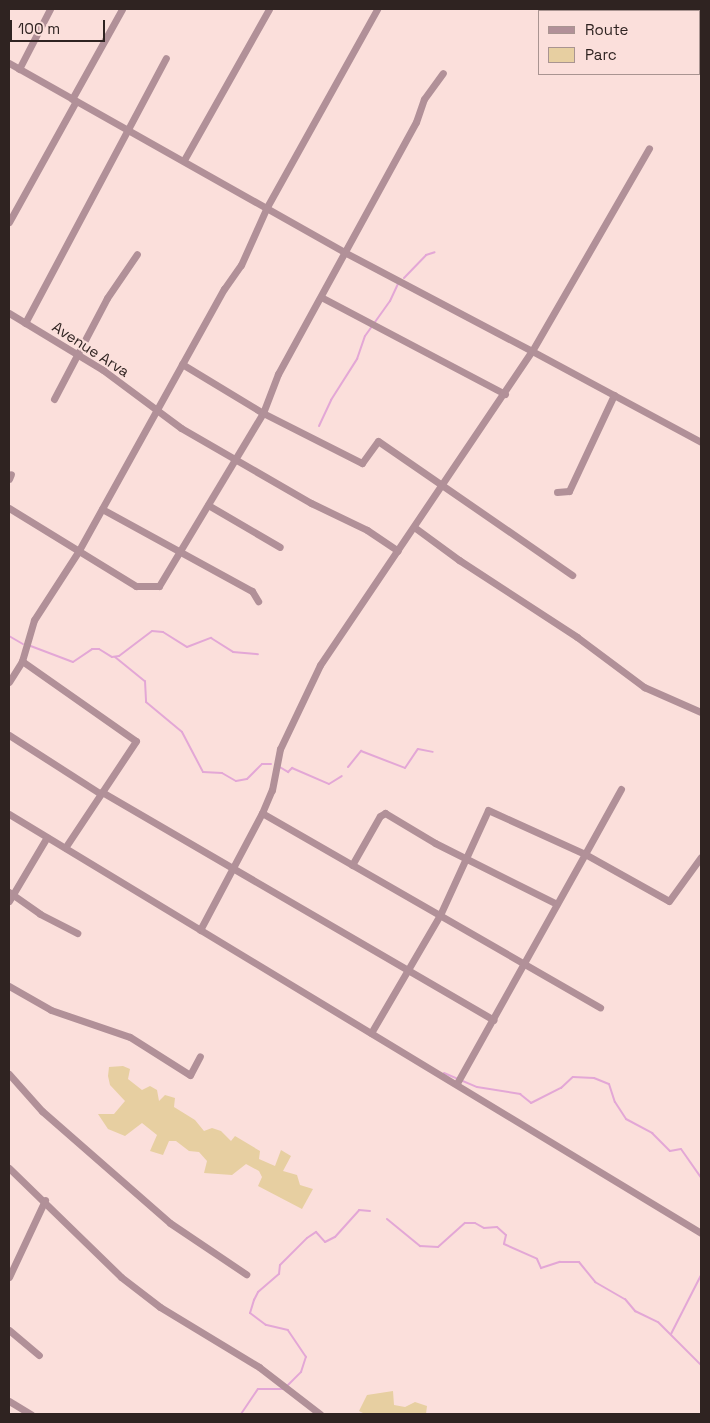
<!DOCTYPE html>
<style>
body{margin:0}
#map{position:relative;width:710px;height:1423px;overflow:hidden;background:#fbdfdb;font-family:"Space Grotesk",sans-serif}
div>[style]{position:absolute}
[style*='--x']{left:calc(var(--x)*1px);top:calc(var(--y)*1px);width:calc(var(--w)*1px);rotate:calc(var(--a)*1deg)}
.green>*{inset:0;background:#e7cfa1}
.stream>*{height:2px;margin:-1px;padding:0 1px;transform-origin:1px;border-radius:1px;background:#e3a7d6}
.minor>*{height:7px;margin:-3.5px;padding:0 3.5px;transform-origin:3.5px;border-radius:3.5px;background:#b19098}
span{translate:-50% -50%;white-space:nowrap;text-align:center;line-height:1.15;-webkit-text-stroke:4px #fbdfdb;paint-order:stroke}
.street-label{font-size:15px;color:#2f2321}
.frame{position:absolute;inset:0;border:10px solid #2f2321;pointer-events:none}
.legend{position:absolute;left:538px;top:10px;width:162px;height:65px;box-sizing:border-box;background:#fbdfdb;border:1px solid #a99491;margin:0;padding:6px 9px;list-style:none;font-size:15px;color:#2f2321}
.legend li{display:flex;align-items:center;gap:10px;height:25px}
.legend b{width:25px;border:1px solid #a99491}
.scale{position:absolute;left:10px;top:20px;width:95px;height:22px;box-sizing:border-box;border:2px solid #2f2321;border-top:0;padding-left:6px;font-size:15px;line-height:18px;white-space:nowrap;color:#2f2321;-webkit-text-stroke:4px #fbdfdb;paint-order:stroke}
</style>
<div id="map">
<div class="green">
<i style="clip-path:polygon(123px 1066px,130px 1069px,128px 1079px,142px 1090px,150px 1086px,157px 1090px,159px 1101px,165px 1095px,175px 1098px,174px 1107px,195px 1120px,204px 1131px,212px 1128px,221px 1131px,231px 1141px,235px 1136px,260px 1151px,259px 1159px,275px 1166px,281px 1150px,291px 1156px,283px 1171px,297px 1175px,300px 1185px,313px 1189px,302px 1209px,258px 1186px,262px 1177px,259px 1171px,246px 1164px,232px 1175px,204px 1173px,207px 1161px,199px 1152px,189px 1151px,176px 1141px,169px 1141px,163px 1155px,150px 1151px,157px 1135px,142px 1123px,125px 1136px,108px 1129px,98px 1114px,114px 1114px,125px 1101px,110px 1085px,108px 1076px,109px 1067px)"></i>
<i style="clip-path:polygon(393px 1391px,394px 1405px,405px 1407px,415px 1402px,427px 1406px,426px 1414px,365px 1414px,359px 1411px,367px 1395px)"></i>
</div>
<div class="stream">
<i style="--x:404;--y:278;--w:32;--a:-46"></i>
<i style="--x:426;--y:255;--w:9;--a:-18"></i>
<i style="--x:319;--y:426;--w:29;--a:-65"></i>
<i style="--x:331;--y:400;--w:49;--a:-57.6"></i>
<i style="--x:357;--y:359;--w:24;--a:-71"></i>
<i style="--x:365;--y:336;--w:43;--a:-54.5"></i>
<i style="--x:390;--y:301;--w:19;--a:-65"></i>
<i style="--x:9;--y:636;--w:16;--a:30"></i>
<i style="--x:28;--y:645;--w:48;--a:20.7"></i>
<i style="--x:73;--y:662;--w:23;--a:-34"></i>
<i style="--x:92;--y:649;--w:7;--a:0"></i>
<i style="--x:99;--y:649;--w:15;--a:32"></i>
<i style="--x:112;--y:657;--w:7;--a:-8"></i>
<i style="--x:119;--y:656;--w:41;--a:-37.1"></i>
<i style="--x:152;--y:631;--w:11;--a:5"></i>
<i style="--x:163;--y:632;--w:28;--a:32"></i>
<i style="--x:187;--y:647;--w:26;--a:-21"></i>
<i style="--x:211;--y:638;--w:26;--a:32"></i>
<i style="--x:233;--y:652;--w:25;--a:5"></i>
<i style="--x:115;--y:657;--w:38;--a:39"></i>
<i style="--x:145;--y:681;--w:21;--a:87"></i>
<i style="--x:146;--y:702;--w:47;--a:39.8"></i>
<i style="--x:182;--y:732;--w:45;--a:62.3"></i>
<i style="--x:203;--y:772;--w:19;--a:3"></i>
<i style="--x:222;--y:773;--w:16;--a:30"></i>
<i style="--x:236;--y:781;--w:11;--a:-10"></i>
<i style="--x:247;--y:779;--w:21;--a:-45"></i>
<i style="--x:262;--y:764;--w:9;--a:0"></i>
<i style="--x:278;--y:766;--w:12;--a:31"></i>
<i style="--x:288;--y:772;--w:6;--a:-45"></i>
<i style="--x:292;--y:768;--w:40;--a:23.4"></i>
<i style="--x:329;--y:784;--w:15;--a:-32"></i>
<i style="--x:348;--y:767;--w:21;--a:-51"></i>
<i style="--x:361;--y:751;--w:47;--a:21.1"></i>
<i style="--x:405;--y:768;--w:23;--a:-56"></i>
<i style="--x:418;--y:749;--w:15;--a:11"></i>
<i style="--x:444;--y:1073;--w:36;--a:23"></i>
<i style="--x:477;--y:1087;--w:44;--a:9.2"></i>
<i style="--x:520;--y:1094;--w:14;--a:39"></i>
<i style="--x:531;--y:1103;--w:34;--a:-27"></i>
<i style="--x:561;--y:1088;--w:16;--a:-43"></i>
<i style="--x:573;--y:1077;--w:21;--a:3"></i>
<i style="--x:594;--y:1078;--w:16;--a:22"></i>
<i style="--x:609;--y:1084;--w:19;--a:72"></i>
<i style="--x:615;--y:1102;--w:20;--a:57"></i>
<i style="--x:626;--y:1119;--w:30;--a:28"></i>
<i style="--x:652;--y:1133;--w:25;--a:45"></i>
<i style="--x:670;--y:1151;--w:11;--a:-10"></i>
<i style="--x:681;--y:1149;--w:35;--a:55"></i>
<i style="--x:387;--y:1219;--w:43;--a:39.3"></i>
<i style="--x:420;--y:1246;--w:18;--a:3"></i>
<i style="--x:438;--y:1247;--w:36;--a:-42"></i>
<i style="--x:465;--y:1223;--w:10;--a:0"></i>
<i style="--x:475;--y:1223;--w:10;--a:29"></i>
<i style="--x:484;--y:1228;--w:13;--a:-4"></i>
<i style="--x:497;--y:1227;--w:12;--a:42"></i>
<i style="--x:506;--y:1235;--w:9;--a:103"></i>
<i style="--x:504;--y:1244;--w:36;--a:24"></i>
<i style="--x:537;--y:1259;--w:10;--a:66"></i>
<i style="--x:541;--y:1268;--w:20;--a:-18"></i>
<i style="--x:560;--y:1262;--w:19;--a:0"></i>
<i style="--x:579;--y:1262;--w:26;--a:51"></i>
<i style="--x:595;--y:1282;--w:34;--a:30"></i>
<i style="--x:625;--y:1299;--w:16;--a:50"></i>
<i style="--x:635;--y:1311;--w:25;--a:26"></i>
<i style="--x:658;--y:1322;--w:61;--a:45"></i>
<i style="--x:671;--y:1334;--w:66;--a:-63"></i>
<i style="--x:287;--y:1386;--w:20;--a:-45"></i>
<i style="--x:301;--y:1372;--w:16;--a:-72"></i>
<i style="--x:306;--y:1357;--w:32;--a:-124"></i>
<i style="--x:288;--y:1330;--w:23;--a:-167"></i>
<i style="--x:266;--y:1325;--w:20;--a:-143"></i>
<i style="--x:250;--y:1313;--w:14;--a:-73"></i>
<i style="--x:254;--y:1300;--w:9;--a:-63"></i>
<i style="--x:258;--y:1292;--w:28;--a:-41"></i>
<i style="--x:279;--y:1274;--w:9;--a:-84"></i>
<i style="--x:280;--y:1265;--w:38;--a:-45"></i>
<i style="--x:307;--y:1238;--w:11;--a:-34"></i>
<i style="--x:316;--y:1232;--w:13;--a:48"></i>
<i style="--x:325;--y:1242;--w:11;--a:-27"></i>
<i style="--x:335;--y:1237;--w:36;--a:-48"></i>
<i style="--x:359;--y:1210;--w:11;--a:5"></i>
<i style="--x:241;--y:1414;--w:30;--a:-56"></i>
<i style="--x:258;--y:1389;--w:25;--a:0"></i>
</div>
<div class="minor">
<i style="--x:9;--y:63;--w:387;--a:29.4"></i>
<i style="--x:346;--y:253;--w:210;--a:27.8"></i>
<i style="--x:532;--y:351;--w:234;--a:-60"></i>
<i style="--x:19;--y:69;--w:68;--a:-62.7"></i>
<i style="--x:72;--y:99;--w:103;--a:-60.9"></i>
<i style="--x:184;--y:160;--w:173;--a:-60.6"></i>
<i style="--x:9;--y:222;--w:138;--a:-61"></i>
<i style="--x:321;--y:297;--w:208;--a:27.8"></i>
<i style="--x:9;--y:313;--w:110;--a:31.2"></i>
<i style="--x:103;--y:370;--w:97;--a:36.6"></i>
<i style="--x:181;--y:428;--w:150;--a:30"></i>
<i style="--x:311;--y:503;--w:62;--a:25.7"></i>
<i style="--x:367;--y:530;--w:37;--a:34"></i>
<i style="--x:25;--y:323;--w:300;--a:-62"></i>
<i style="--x:182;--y:364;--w:95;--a:31.2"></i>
<i style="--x:263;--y:413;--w:111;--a:26.8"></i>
<i style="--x:362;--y:463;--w:27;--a:-54"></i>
<i style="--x:378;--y:441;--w:236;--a:34.6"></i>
<i style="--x:54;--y:399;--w:114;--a:-62.3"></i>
<i style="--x:107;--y:298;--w:53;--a:-55.7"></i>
<i style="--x:9;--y:479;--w:5;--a:-68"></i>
<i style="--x:557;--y:492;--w:12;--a:-5"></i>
<i style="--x:569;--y:491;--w:106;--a:-64.9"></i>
<i style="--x:208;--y:505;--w:83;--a:30.3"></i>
<i style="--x:9;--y:508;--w:149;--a:31.6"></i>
<i style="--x:136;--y:586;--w:23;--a:0"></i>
<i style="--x:159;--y:586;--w:202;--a:-59"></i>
<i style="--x:263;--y:413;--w:42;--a:-69"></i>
<i style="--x:278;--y:374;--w:287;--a:-61.3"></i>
<i style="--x:416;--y:122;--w:24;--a:-71"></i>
<i style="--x:424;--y:99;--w:32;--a:-54"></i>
<i style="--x:102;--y:509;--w:171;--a:28.7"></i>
<i style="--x:252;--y:591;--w:12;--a:59"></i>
<i style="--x:414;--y:527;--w:56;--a:36.3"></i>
<i style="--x:459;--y:560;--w:141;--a:33.1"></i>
<i style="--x:577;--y:637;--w:84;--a:36.7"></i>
<i style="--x:644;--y:687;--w:62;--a:23.7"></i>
<i style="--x:22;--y:661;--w:139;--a:35.1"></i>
<i style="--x:136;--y:741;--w:128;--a:123.6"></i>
<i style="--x:9;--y:682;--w:25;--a:-58"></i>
<i style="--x:22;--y:661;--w:43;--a:-73.7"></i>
<i style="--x:34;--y:620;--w:81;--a:-57.1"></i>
<i style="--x:78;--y:552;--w:301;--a:-61"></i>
<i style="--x:224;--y:289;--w:29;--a:-55"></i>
<i style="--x:241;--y:265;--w:64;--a:-65.9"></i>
<i style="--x:267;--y:207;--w:227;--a:-60.9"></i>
<i style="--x:9;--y:735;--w:109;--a:32.7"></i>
<i style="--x:621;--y:789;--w:74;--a:119"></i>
<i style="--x:585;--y:854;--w:96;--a:29.2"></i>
<i style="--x:669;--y:901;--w:54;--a:-54"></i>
<i style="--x:102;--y:792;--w:453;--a:30.2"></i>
<i style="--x:262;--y:813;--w:390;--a:29.9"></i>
<i style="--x:9;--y:814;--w:809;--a:31.19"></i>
<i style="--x:352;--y:865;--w:56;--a:-60.3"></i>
<i style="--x:380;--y:816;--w:6;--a:-31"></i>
<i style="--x:385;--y:813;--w:58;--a:31"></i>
<i style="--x:435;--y:843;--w:136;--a:26.6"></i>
<i style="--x:9;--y:892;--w:38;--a:35"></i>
<i style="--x:40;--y:914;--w:42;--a:27.2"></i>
<i style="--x:9;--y:901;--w:74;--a:-59.3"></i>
<i style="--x:200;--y:930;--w:132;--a:-62.1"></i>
<i style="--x:262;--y:813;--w:25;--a:-67"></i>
<i style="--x:272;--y:790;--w:42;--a:-79"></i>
<i style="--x:280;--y:749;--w:93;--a:-64.5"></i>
<i style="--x:320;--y:665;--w:379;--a:-56"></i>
<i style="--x:532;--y:351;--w:192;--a:28.3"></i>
<i style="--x:9;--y:986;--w:48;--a:29.7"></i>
<i style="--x:51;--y:1010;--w:83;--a:18.9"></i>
<i style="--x:130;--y:1037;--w:71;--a:32.3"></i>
<i style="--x:190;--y:1075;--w:21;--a:-62"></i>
<i style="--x:371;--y:1033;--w:137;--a:-59.7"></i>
<i style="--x:440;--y:915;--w:115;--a:-65.4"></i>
<i style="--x:488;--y:810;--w:107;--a:24.4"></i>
<i style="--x:585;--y:854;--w:262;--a:119.2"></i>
<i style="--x:9;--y:1074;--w:50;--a:48.3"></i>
<i style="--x:42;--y:1111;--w:170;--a:41.2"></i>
<i style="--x:170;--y:1223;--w:92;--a:33.9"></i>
<i style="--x:9;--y:1168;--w:156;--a:44.2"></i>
<i style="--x:121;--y:1277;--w:49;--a:37.6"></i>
<i style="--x:160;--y:1307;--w:116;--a:31.2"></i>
<i style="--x:259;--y:1367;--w:77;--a:37.6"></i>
<i style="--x:9;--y:1277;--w:85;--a:-64.9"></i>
<i style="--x:9;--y:1330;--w:39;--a:40"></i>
<i style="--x:9;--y:1401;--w:26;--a:31"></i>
</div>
<div class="street-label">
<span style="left:91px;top:349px;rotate:33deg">Avenue Arva</span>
</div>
<div class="frame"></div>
<ul class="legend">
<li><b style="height:6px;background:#b19098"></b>Route</li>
<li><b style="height:14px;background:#e7cfa1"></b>Parc</li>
</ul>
<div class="scale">100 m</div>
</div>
